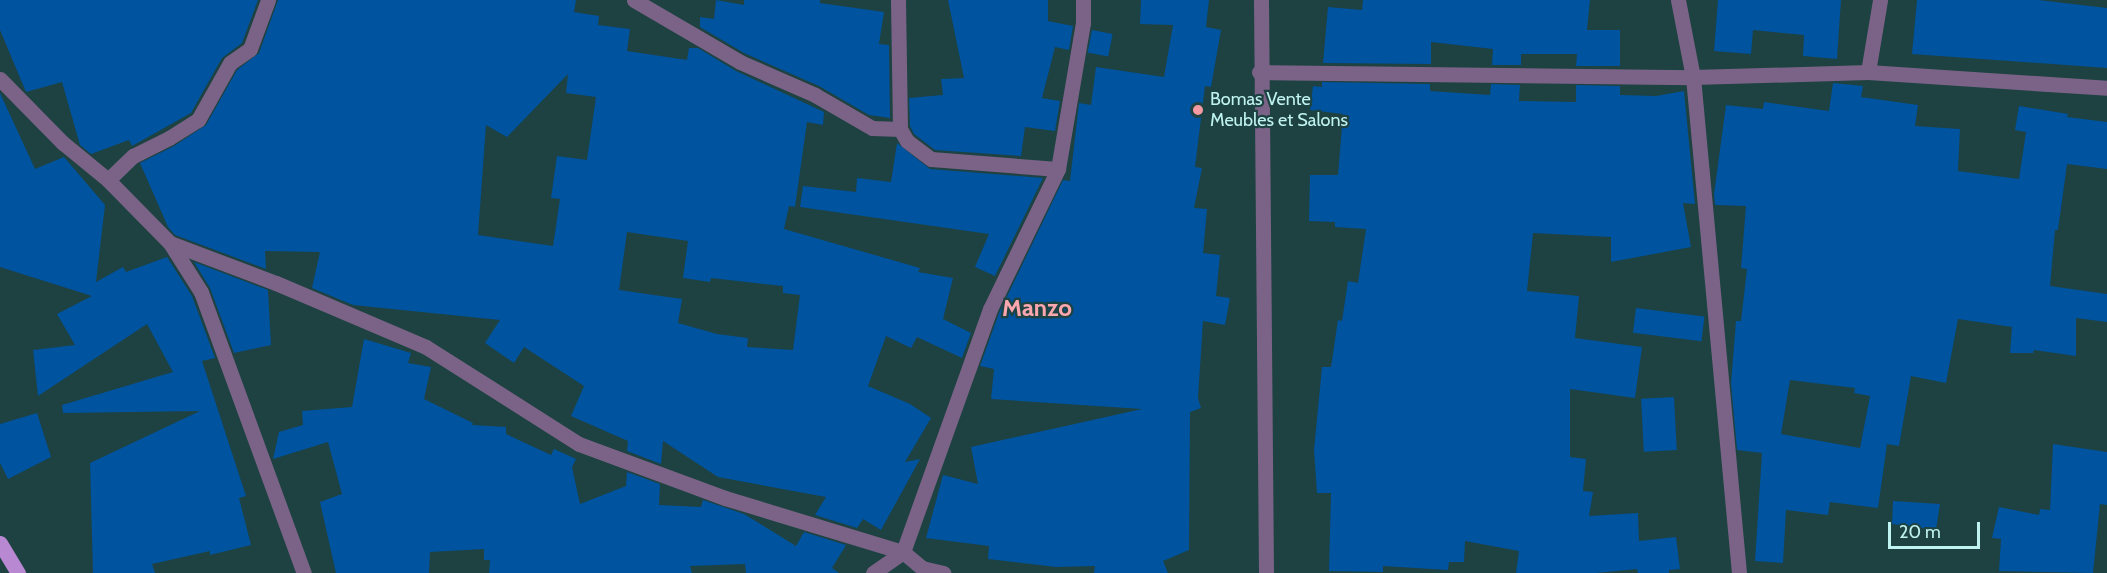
<!DOCTYPE html>
<style>
body{margin:0}
#map{position:relative;width:2107px;height:573px;overflow:hidden;background:#1e4241;font-family:Cabin,sans-serif}
div>[style]{position:absolute}
[style*='--x']{left:calc(var(--x)*1px);top:calc(var(--y)*1px);width:calc(var(--w)*1px);rotate:calc(var(--a)*1deg)}
.building>*{inset:0;background:#00539e;transform-origin:0 0}
.minor>*{height:15px;margin:-7.5px;padding:0 7.5px;transform-origin:7.5px;border-radius:7.5px;background:#7b6388}
.major>*{height:15px;margin:-7.5px;padding:0 7.5px;transform-origin:7.5px;border-radius:7.5px;background:#b988d3}
.dots>*{width:16px;height:16px;translate:-50% -50%;box-sizing:border-box;border:3px solid #1e4241;border-radius:50%}
span{translate:-50% -50%;white-space:nowrap;text-align:center;line-height:1.15;-webkit-text-stroke:4.5px #1e4241;paint-order:stroke}
.poi-label{font-size:18px;color:#bff3f1}
.left{translate:0 -50%;text-align:left}
.district-label{font-size:24px;color:#fba7af;font-weight:700}
.scale{position:absolute;left:1888px;top:522px;width:92px;height:27px;box-sizing:border-box;border:3px solid #bff3f1;border-top:0;padding-left:8px;font-size:18px;line-height:21px;white-space:nowrap;color:#bff3f1;-webkit-text-stroke:4px #1e4241;paint-order:stroke}
</style>
<div id="map">
<div class="building">
<i style="clip-path:polygon(0 0,258px 0,242px 43px,222px 58px,191px 113px,132px 146px,129px 140px,91px 154px,80px 145px,62px 82px,26px 92px,0 30px)"></i>
<i style="clip-path:polygon(evenodd,278px 0,576px 0,574px 12px,599px 16px,598px 25px,630px 29px,627px 51px,687px 60px,689px 48px,698px 48px,736px 71px,824px 112px,823px 125px,807px 122px,795px 207px,789px 206px,784px 229px,920px 268px,918px 272px,953px 278px,943px 319px,971px 333px,962px 358px,917px 337px,911px 348px,886px 336px,868px 386px,910px 404px,931px 418px,905px 462px,920px 459px,881px 530px,863px 519px,857px 528px,815px 515px,826px 497px,718px 477px,663px 441px,661px 464px,627px 451px,628px 441px,571px 416px,584px 386px,524px 347px,514px 363px,485px 343px,500px 320px,353px 305px,312px 288px,320px 252px,265px 251px,266px 269px,175px 235px,168px 227px,140px 163px,174px 146px,206px 125px,237px 70px,259px 53px,278px 0,568px 74px,566px 93px,596px 97px,587px 160px,557px 156px,551px 198px,560px 199px,553px 246px,478px 235px,486px 125px,507px 137px,568px 74px,278px 0,627px 232px,688px 241px,683px 278px,710px 282px,711px 278px,783px 286px,783px 293px,800px 295px,793px 350px,747px 347px,748px 338px,717px 334px,678px 323px,682px 299px,619px 290px,627px 232px)"></i>
<i style="clip-path:polygon(716px 0,744px 5px,744px 0,820px 0,820px 3px,884px 12px,879px 44px,889px 45px,890px 118px,869px 115px,819px 86px,744px 53px,700px 27px,700px 17px,714px 19px)"></i>
<i style="clip-path:polygon(948px 0,1048px 0,1048px 21px,1073px 26px,1069px 50px,1055px 47px,1042px 98px,1060px 101px,1055px 131px,1025px 127px,1021px 156px,935px 150px,914px 134px,910px 126px,909px 98px,943px 95px,941px 79px,964px 78px)"></i>
<i style="clip-path:polygon(1141px 0,1209px 0,1206px 27px,1221px 30px,1211px 87px,1205px 86px,1195px 167px,1202px 168px,1194px 208px,1207px 209px,1203px 253px,1220px 255px,1216px 296px,1230px 298px,1225px 325px,1203px 321px,1198px 398px,1201px 408px,1190px 412px,1189px 550px,1163px 561px,1168px 573px,1094px 573px,1095px 566px,1056px 567px,988px 559px,989px 546px,926px 538px,943px 475px,978px 484px,971px 447px,1142px 409px,991px 399px,994px 369px,980px 366px,999px 313px,1063px 180px,1070px 181px,1079px 103px,1091px 105px,1096px 67px,1164px 77px,1173px 25px,1140px 24px)"></i>
<i style="clip-path:polygon(1363px 0,1590px 0,1587px 30px,1620px 30px,1620px 66px,1576px 66px,1577px 54px,1521px 54px,1521px 65px,1492px 65px,1493px 49px,1431px 42px,1431px 64px,1323px 63px,1328px 7px,1362px 10px)"></i>
<i style="clip-path:polygon(1718px 0,1841px 0,1837px 59px,1803px 56px,1804px 35px,1753px 30px,1751px 54px,1714px 51px)"></i>
<i style="clip-path:polygon(1917px 0,2038px 0,2107px 8px,2107px 68px,1912px 54px)"></i>
<i style="left:1092px;top:30px;width:21px;height:23px;rotate:11deg"></i>
<i style="clip-path:polygon(1322px 82px,1430px 84px,1430px 91px,1490px 95px,1491px 84px,1520px 85px,1519px 101px,1576px 102px,1576px 85px,1620px 86px,1620px 95px,1656px 96px,1684px 91px,1695px 204px,1683px 203px,1691px 247px,1611px 262px,1611px 237px,1533px 233px,1527px 291px,1579px 296px,1575px 338px,1642px 347px,1635px 398px,1570px 389px,1570px 457px,1586px 459px,1583px 491px,1593px 492px,1589px 516px,1638px 513px,1639px 541px,1676px 537px,1680px 569px,1669px 570px,1669px 573px,1638px 573px,1637px 569px,1596px 573px,1516px 573px,1519px 551px,1465px 541px,1464px 562px,1449px 562px,1448px 570px,1383px 566px,1383px 572px,1329px 571px,1331px 493px,1317px 493px,1314px 450px,1322px 367px,1331px 367px,1338px 320px,1342px 321px,1348px 281px,1358px 283px,1366px 229px,1335px 227px,1335px 222px,1309px 221px,1310px 175px,1338px 175px,1343px 114px,1310px 110px,1313px 86px,1322px 87px)"></i>
<i style="clip-path:polygon(evenodd,1833px 83px,1863px 86px,1861px 97px,1918px 105px,1915px 126px,1960px 129px,1958px 171px,2019px 179px,2026px 132px,2015px 130px,2019px 106px,2068px 114px,2067px 117px,2107px 122px,2107px 169px,2067px 164px,2058px 230px,2055px 230px,2050px 286px,2107px 294px,2107px 322px,2076px 318px,2076px 356px,2034px 350px,2033px 353px,2010px 353px,2012px 327px,1958px 319px,1946px 383px,1911px 376px,1899px 446px,1887px 444px,1878px 508px,1830px 502px,1828px 515px,1786px 510px,1783px 563px,1755px 561px,1762px 453px,1737px 450px,1731px 383px,1736px 321px,1741px 321px,1747px 269px,1741px 268px,1746px 206px,1715px 205px,1714px 194px,1726px 105px,1763px 109px,1764px 102px,1829px 111px,1833px 83px,1790px 380px,1855px 388px,1854px 393px,1870px 396px,1860px 448px,1781px 434px,1790px 380px)"></i>
<i style="clip-path:polygon(0 93px,35px 169px,64px 157px,105px 205px,96px 282px,123px 267px,126px 272px,167px 257px,192px 296px,215px 358px,202px 361px,246px 496px,239px 498px,251px 545px,210px 555px,210px 551px,152px 564px,155px 573px,93px 573px,90px 463px,200px 411px,63px 413px,62px 405px,173px 372px,147px 324px,38px 396px,33px 350px,75px 345px,57px 314px,92px 296px,0 267px)"></i>
<i style="clip-path:polygon(897px 143px,930px 169px,1043px 178px,995px 276px,975px 267px,989px 234px,800px 207px,803px 186px,856px 192px,857px 178px,891px 182px)"></i>
<i style="clip-path:polygon(194px 262px,268px 290px,271px 345px,234px 353px,210px 288px)"></i>
<i style="left:1636px;top:308px;width:69px;height:25px;rotate:7deg"></i>
<i style="clip-path:polygon(364px 339px,411px 353px,408px 363px,431px 367px,424px 399px,473px 423px,472px 425px,506px 427px,506px 434px,551px 455px,554px 449px,576px 459px,572px 467px,580px 504px,626px 486px,627px 472px,660px 484px,659px 505px,701px 507px,703px 500px,744px 514px,796px 546px,804px 532px,846px 545px,832px 568px,839px 573px,746px 573px,745px 564px,690px 566px,692px 573px,489px 573px,490px 560px,484px 560px,484px 549px,430px 552px,429px 573px,336px 573px,320px 502px,342px 494px,328px 442px,273px 459px,279px 432px,303px 425px,302px 411px,352px 407px)"></i>
<i style="left:1674px;top:397px;width:53px;height:33px;rotate:87deg"></i>
<i style="clip-path:polygon(37px 413px,51px 457px,8px 479px,0 463px,0 424px)"></i>
<i style="clip-path:polygon(2053px 444px,2107px 452px,2107px 505px,2100px 504px,2093px 573px,1999px 571px,2001px 539px,1992px 538px,1999px 507px,2039px 515px,2040px 509px,2050px 510px)"></i>
<i style="clip-path:polygon(1893px 501px,1940px 504px,1936px 530px,1892px 524px)"></i>
</div>
<div class="minor">
<i style="--x:634;--y:0;--w:123;--a:30.3"></i>
<i style="--x:740;--y:62;--w:82;--a:23.7"></i>
<i style="--x:815;--y:95;--w:66;--a:30.1"></i>
<i style="--x:872;--y:128;--w:28;--a:2"></i>
<i style="--x:898;--y:0;--w:129;--a:89.1"></i>
<i style="--x:900;--y:129;--w:14;--a:60"></i>
<i style="--x:907;--y:141;--w:30;--a:37"></i>
<i style="--x:931;--y:159;--w:127;--a:4.5"></i>
<i style="--x:1261;--y:0;--w:573;--a:89.5"></i>
<i style="--x:1678;--y:0;--w:78;--a:79"></i>
<i style="--x:1693;--y:77;--w:498;--a:84.7"></i>
<i style="--x:1259;--y:72;--w:434;--a:0.7"></i>
<i style="--x:1693;--y:77;--w:175;--a:-1.6"></i>
<i style="--x:1868;--y:72;--w:240;--a:3.8"></i>
<i style="--x:1868;--y:72;--w:73;--a:-80.5"></i>
<i style="--x:0;--y:79;--w:90;--a:45.5"></i>
<i style="--x:63;--y:143;--w:58;--a:39.4"></i>
<i style="--x:108;--y:180;--w:88;--a:45.5"></i>
<i style="--x:170;--y:243;--w:113;--a:20.7"></i>
<i style="--x:276;--y:283;--w:163;--a:23.1"></i>
<i style="--x:426;--y:347;--w:181;--a:32.4"></i>
<i style="--x:579;--y:444;--w:156;--a:20.3"></i>
<i style="--x:725;--y:498;--w:186;--a:16.9"></i>
<i style="--x:903;--y:552;--w:25;--a:40"></i>
<i style="--x:922;--y:568;--w:22;--a:13"></i>
<i style="--x:108;--y:180;--w:35;--a:-44"></i>
<i style="--x:133;--y:156;--w:40;--a:-26.6"></i>
<i style="--x:169;--y:138;--w:34;--a:-32"></i>
<i style="--x:198;--y:120;--w:65;--a:-60.7"></i>
<i style="--x:230;--y:63;--w:24;--a:-35"></i>
<i style="--x:250;--y:49;--w:52;--a:-69.8"></i>
<i style="--x:170;--y:243;--w:58;--a:57.7"></i>
<i style="--x:201;--y:292;--w:299;--a:69.9"></i>
<i style="--x:873;--y:573;--w:37;--a:-35"></i>
<i style="--x:903;--y:552;--w:258;--a:-70.3"></i>
<i style="--x:990;--y:309;--w:156;--a:-64.1"></i>
<i style="--x:1058;--y:169;--w:148;--a:-80.3"></i>
<i style="--x:1083;--y:23;--w:23;--a:-90"></i>
</div>
<div class="major">
<i style="--x:0;--y:543;--w:35;--a:59"></i>
</div>
<div class="dots">
<i style="left:1198px;top:110px;background:#f49aa3"></i>
</div>
<div class="poi-label">
<span class="left" style="left:1210px;top:110px">Bomas Vente<br>Meubles et Salons</span>
</div>
<div class="district-label">
<span style="left:1037px;top:308px">Manzo</span>
</div>
<div class="scale">20 m</div>
</div>
